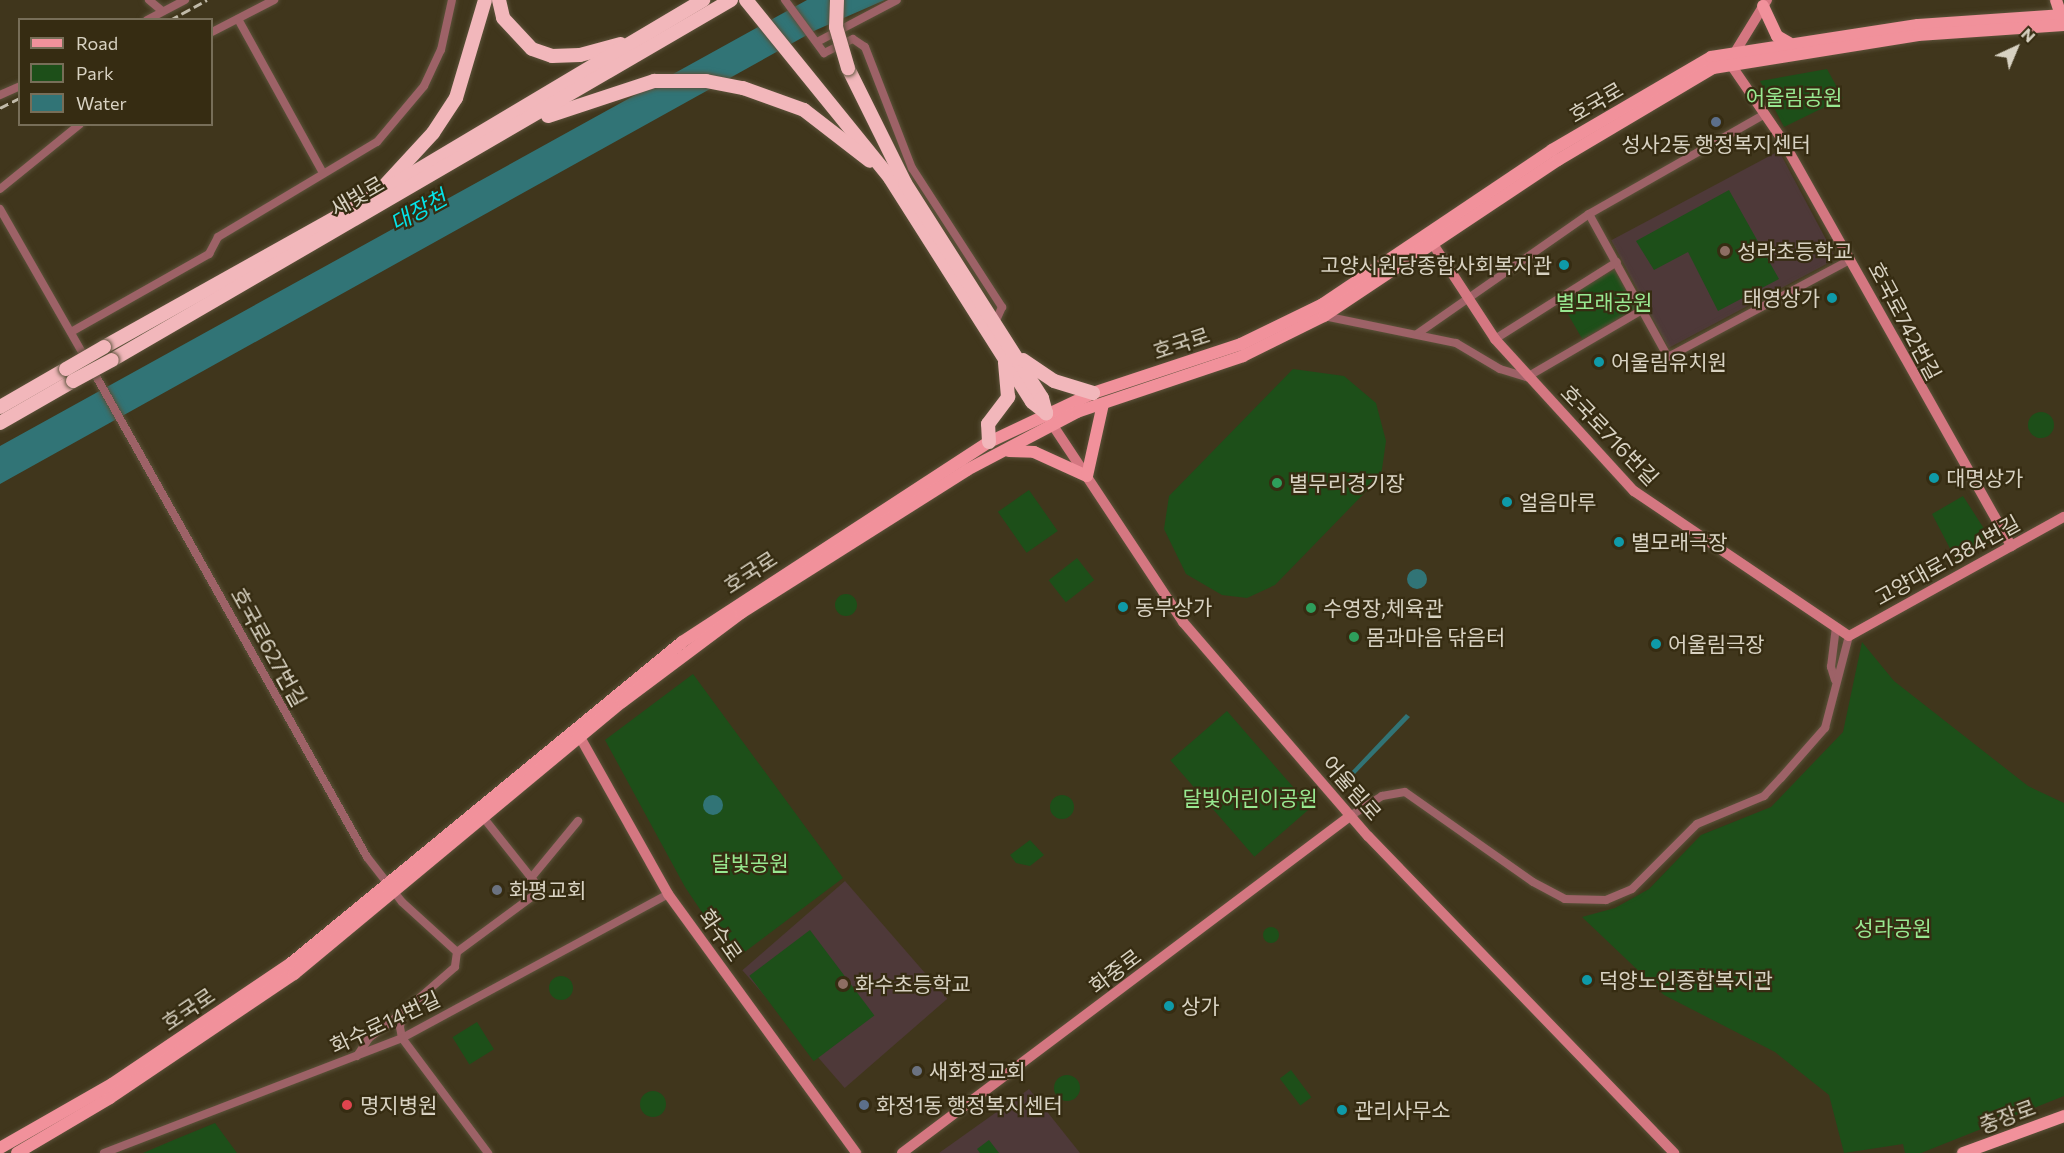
<!DOCTYPE html>
<meta charset="utf-8">
<style>
body{margin:0}
#map{position:relative;width:2064px;height:1153px;overflow:hidden;background:#40361c;font-family:Commissioner,"Noto Sans KR",sans-serif}
div>[style]{position:absolute}
[style*='--x']{left:calc(var(--x)*1px);top:calc(var(--y)*1px);width:calc(var(--w)*1px);rotate:calc(var(--a)*1deg)}
.education>*{inset:0;background:#4e3939;transform-origin:0 0}
.green>*{inset:0;background:#1d4f19;transform-origin:0 0}
.round{border-radius:50%}
.water>*{inset:0;background:#317476}
.roads{filter:drop-shadow(0 0 2px #5b523a) drop-shadow(0 0 2px #5b523a)}
.street>*{height:8px;margin:-4px;padding:0 4px;transform-origin:4px;border-radius:4px;background:#9d6267}
.secondary>*{height:10px;margin:-5px;padding:0 5px;transform-origin:5px;border-radius:5px;background:#d47781}
.primary>*{height:12px;margin:-6px;padding:0 6px;transform-origin:6px;border-radius:6px;background:#f1919b}
.highway>*{height:14px;margin:-7px;padding:0 7px;transform-origin:7px;border-radius:7px;background:#f2b7bb}
.rail>*{height:3px;margin-top:-1.5px;transform-origin:0;background:repeating-linear-gradient(90deg,#c1baa9 0 9px,transparent 0 13.5px)}
.bridges{filter:drop-shadow(0 0 2px #5b523a) drop-shadow(0 0 2px #5b523a)}
.highway-bridge>*{height:14px;margin:-7px;padding:0 7px;transform-origin:7px;border-radius:7px;background:#f2b7bb}
.dots>*{width:16px;height:16px;translate:-50% -50%;box-sizing:border-box;border:3px solid #362c12;border-radius:50%}
span{translate:-50% -50%;white-space:nowrap;text-align:center;line-height:1.15;-webkit-text-stroke:4.5px #362c12;paint-order:stroke}
.park-label{font-size:21px;color:#98e890}
.street-label{font-size:21px;color:#d8d2c2}
.poi-label{font-size:21px;color:#d8d2c2}
.left{translate:0 -50%;text-align:left}
.right{translate:-100% -50%;text-align:right}
.water-label{font-size:22px;color:#04e4e9;font-style:italic}
.legend{position:absolute;left:18px;top:18px;width:195px;height:108px;box-sizing:border-box;background:#362c12;border:2px solid #776e58;margin:0;padding:8px 10px;list-style:none;font-size:18px;color:#d8d2c2}
.legend li{display:flex;align-items:center;gap:12px;height:30px}
.legend b{width:30px;border:2px solid #776e58}
.north{position:absolute;left:1986px;top:18px;width:60px;height:60px;-webkit-text-stroke:4px #362c12;paint-order:stroke;rotate:44deg;font-size:16px;font-weight:700;line-height:24px;text-align:center;color:#d8d2c2}
.north::after{content:'';display:block;margin:auto;width:21px;height:27px;background:#d8d2c2;clip-path:polygon(50% 0,100% 100%,50% 72%,0 100%)}
</style>
<div id="map">
<div class="education">
<i style="left:1779px;top:151px;width:122px;height:190px;rotate:62deg"></i>
<i style="left:845px;top:881px;width:156px;height:136px;rotate:49deg"></i>
<i style="clip-path:polygon(1029px 1089px,1080px 1153px,939px 1153px)"></i>
</div>
<div class="green">
<i style="clip-path:polygon(1827px 69px,1843px 98px,1784px 127px,1760px 81px)"></i>
<i style="clip-path:polygon(1729px 190px,1779px 279px,1718px 311px,1688px 252px,1654px 270px,1636px 241px)"></i>
<i style="left:1614px;top:270px;width:44px;height:62px;rotate:60deg"></i>
<i style="clip-path:polygon(1293px 369px,1344px 376px,1376px 403px,1386px 441px,1381px 476px,1275px 585px,1247px 598px,1222px 595px,1186px 574px,1164px 529px,1169px 496px)"></i>
<i class="round" style="left:2028px;top:412px;width:26px;height:26px"></i>
<i style="left:1029px;top:490px;width:50px;height:38px;rotate:55deg"></i>
<i style="clip-path:polygon(1963px 496px,1992px 541px,1956px 560px,1932px 514px)"></i>
<i style="left:1077px;top:558px;width:28px;height:36px;rotate:52deg"></i>
<i class="round" style="left:835px;top:594px;width:22px;height:22px"></i>
<i style="clip-path:polygon(1862px 642px,1894px 681px,2028px 786px,2064px 803px,2064px 1096px,1921px 1153px,1905px 1153px,1903px 1144px,1844px 1153px,1829px 1095px,1775px 1052px,1664px 995px,1582px 917px,1615px 908px,1649px 889px,1701px 835px,1771px 807px,1843px 732px)"></i>
<i style="clip-path:polygon(693px 674px,843px 878px,734px 960px,685px 887px,605px 740px)"></i>
<i style="left:1227px;top:711px;width:128px;height:75px;rotate:49deg"></i>
<i class="round" style="left:1050px;top:795px;width:24px;height:24px"></i>
<i style="clip-path:polygon(1030px 840px,1044px 855px,1030px 866px,1016px 863px,1010px 855px)"></i>
<i class="round" style="left:1263px;top:927px;width:16px;height:16px"></i>
<i style="left:810px;top:930px;width:107px;height:76px;rotate:53deg"></i>
<i class="round" style="left:549px;top:976px;width:24px;height:24px"></i>
<i style="left:477px;top:1022px;width:32px;height:29px;rotate:58deg"></i>
<i style="left:1291px;top:1070px;width:34px;height:14px;rotate:53deg"></i>
<i class="round" style="left:1054px;top:1075px;width:26px;height:26px"></i>
<i class="round" style="left:640px;top:1091px;width:26px;height:26px"></i>
<i style="clip-path:polygon(215px 1123px,237px 1153px,143px 1153px,176px 1139px)"></i>
<i style="clip-path:polygon(989px 1140px,999px 1153px,980px 1153px,977px 1149px)"></i>
</div>
<div class="water">
<i style="clip-path:polygon(807px 0,885px 0,816px 30px,0 484px,0 446px)"></i>
<i class="round" style="left:1407px;top:569px;width:20px;height:20px"></i>
<i style="clip-path:polygon(1406px 714px,1410px 717px,1354px 775px,1351px 772px)"></i>
<i class="round" style="left:703px;top:795px;width:20px;height:20px"></i>
</div>
<div class="roads">
<div class="street">
<i style="--x:149;--y:0;--w:17;--a:40"></i>
<i style="--x:785;--y:0;--w:66;--a:53.7"></i>
<i style="--x:824;--y:53;--w:32;--a:-26"></i>
<i style="--x:853;--y:39;--w:14;--a:34"></i>
<i style="--x:865;--y:47;--w:130;--a:68.8"></i>
<i style="--x:912;--y:168;--w:166;--a:57.1"></i>
<i style="--x:1002;--y:307;--w:20;--a:114"></i>
<i style="--x:238;--y:19;--w:174;--a:61.1"></i>
<i style="--x:147;--y:20;--w:43;--a:-27.8"></i>
<i style="--x:212;--y:32;--w:70;--a:-27.3"></i>
<i style="--x:817;--y:42;--w:90;--a:-27.7"></i>
<i style="--x:0;--y:95;--w:22;--a:-24"></i>
<i style="--x:0;--y:189;--w:103;--a:-39.1"></i>
<i style="--x:0;--y:209;--w:173;--a:60.2"></i>
<i style="--x:1589;--y:214;--w:163;--a:61.1"></i>
<i style="--x:1668;--y:357;--w:206;--a:-28.1"></i>
<i style="--x:1324;--y:316;--w:135;--a:11.6"></i>
<i style="--x:1456;--y:343;--w:51;--a:30.6"></i>
<i style="--x:1500;--y:369;--w:28;--a:17"></i>
<i style="--x:1527;--y:377;--w:133;--a:-30.2"></i>
<i style="--x:71;--y:332;--w:159;--a:-29.5"></i>
<i style="--x:209;--y:254;--w:19;--a:-62"></i>
<i style="--x:218;--y:237;--w:185;--a:-30.9"></i>
<i style="--x:377;--y:142;--w:73;--a:-50"></i>
<i style="--x:424;--y:86;--w:40;--a:-65"></i>
<i style="--x:441;--y:50;--w:51;--a:-77.6"></i>
<i style="--x:1417;--y:334;--w:210;--a:-34.9"></i>
<i style="--x:1589;--y:214;--w:202;--a:-29.6"></i>
<i style="--x:1495;--y:339;--w:144;--a:-32.3"></i>
<i style="--x:92;--y:369;--w:560;--a:60.6"></i>
<i style="--x:367;--y:857;--w:57;--a:52.1"></i>
<i style="--x:402;--y:902;--w:74;--a:42.3"></i>
<i style="--x:457;--y:952;--w:15;--a:98"></i>
<i style="--x:455;--y:967;--w:70;--a:139"></i>
<i style="--x:402;--y:1013;--w:14;--a:98"></i>
<i style="--x:400;--y:1027;--w:11;--a:80"></i>
<i style="--x:402;--y:1038;--w:144;--a:53.2"></i>
<i style="--x:1835;--y:680;--w:14;--a:-107"></i>
<i style="--x:1831;--y:667;--w:40;--a:-82.9"></i>
<i style="--x:1350;--y:816;--w:38;--a:-32"></i>
<i style="--x:1382;--y:796;--w:23;--a:-10"></i>
<i style="--x:1405;--y:792;--w:156;--a:35.1"></i>
<i style="--x:1533;--y:882;--w:36;--a:28"></i>
<i style="--x:1565;--y:899;--w:41;--a:1.4"></i>
<i style="--x:1606;--y:900;--w:28;--a:-23"></i>
<i style="--x:1632;--y:889;--w:92;--a:-45"></i>
<i style="--x:1697;--y:824;--w:73;--a:-22.7"></i>
<i style="--x:1764;--y:796;--w:25;--a:-47"></i>
<i style="--x:1781;--y:778;--w:67;--a:-48.7"></i>
<i style="--x:1825;--y:728;--w:95;--a:-75.4"></i>
<i style="--x:531;--y:878;--w:74;--a:-50.5"></i>
<i style="--x:457;--y:952;--w:104;--a:-36.4"></i>
<i style="--x:541;--y:890;--w:93;--a:-128.5"></i>
<i style="--x:357;--y:1056;--w:22;--a:-56"></i>
<i style="--x:369;--y:1038;--w:41;--a:-37.1"></i>
<i style="--x:104;--y:1153;--w:319;--a:-21.1"></i>
<i style="--x:402;--y:1038;--w:302;--a:-28.4"></i>
</div>
<div class="secondary">
<i style="--x:1767;--y:0;--w:73;--a:121.5"></i>
<i style="--x:1729;--y:62;--w:96;--a:55.6"></i>
<i style="--x:1783;--y:141;--w:465;--a:60.6"></i>
<i style="--x:1429;--y:238;--w:121;--a:56.8"></i>
<i style="--x:1495;--y:339;--w:206;--a:47.6"></i>
<i style="--x:1634;--y:491;--w:259;--a:34"></i>
<i style="--x:1849;--y:636;--w:246;--a:-29"></i>
<i style="--x:1048;--y:418;--w:245;--a:56.5"></i>
<i style="--x:1183;--y:622;--w:283;--a:49.2"></i>
<i style="--x:1368;--y:836;--w:441;--a:46"></i>
<i style="--x:576;--y:730;--w:188;--a:60.7"></i>
<i style="--x:668;--y:894;--w:320;--a:54"></i>
<i style="--x:902;--y:1153;--w:561;--a:-36.95"></i>
</div>
<div class="primary">
<i style="--x:2056;--y:0;--w:16;--a:72"></i>
<i style="--x:1763;--y:6;--w:33;--a:65"></i>
<i style="--x:1777;--y:36;--w:14;--a:30"></i>
<i style="--x:1009;--y:451;--w:25;--a:2"></i>
<i style="--x:1034;--y:452;--w:58;--a:24.4"></i>
<i style="--x:1087;--y:476;--w:74;--a:-77.5"></i>
<i style="--x:0;--y:1148;--w:129;--a:-29.7"></i>
<i style="--x:112;--y:1084;--w:215;--a:-34"></i>
<i style="--x:290;--y:964;--w:507;--a:-39.4"></i>
<i style="--x:682;--y:642;--w:366;--a:-33.1"></i>
<i style="--x:989;--y:442;--w:115;--a:-25.2"></i>
<i style="--x:1093;--y:393;--w:156;--a:-18.3"></i>
<i style="--x:1241;--y:344;--w:91;--a:-26"></i>
<i style="--x:1323;--y:304;--w:276;--a:-33.9"></i>
<i style="--x:1552;--y:150;--w:184;--a:-30.3"></i>
<i style="--x:1711;--y:57;--w:209;--a:-8.8"></i>
<i style="--x:1918;--y:25;--w:146;--a:-3.9"></i>
<i style="--x:17;--y:1153;--w:108;--a:-30.6"></i>
<i style="--x:110;--y:1098;--w:222;--a:-34"></i>
<i style="--x:294;--y:974;--w:426;--a:-39.7"></i>
<i style="--x:622;--y:702;--w:149;--a:-36.8"></i>
<i style="--x:741;--y:613;--w:267;--a:-32.3"></i>
<i style="--x:967;--y:470;--w:124;--a:-27.8"></i>
<i style="--x:1077;--y:412;--w:175;--a:-18.6"></i>
<i style="--x:1243;--y:356;--w:90;--a:-26.3"></i>
<i style="--x:1324;--y:316;--w:281;--a:-33.7"></i>
<i style="--x:1558;--y:160;--w:180;--a:-30.7"></i>
<i style="--x:1713;--y:68;--w:208;--a:-9.1"></i>
<i style="--x:1918;--y:35;--w:146;--a:-3.9"></i>
<i style="--x:1963;--y:1153;--w:108;--a:-20.1"></i>
</div>
<div class="highway">
<i style="--x:499;--y:0;--w:18;--a:77"></i>
<i style="--x:503;--y:18;--w:42;--a:46.9"></i>
<i style="--x:532;--y:49;--w:21;--a:19"></i>
<i style="--x:552;--y:56;--w:28;--a:-2"></i>
<i style="--x:580;--y:55;--w:42;--a:-15"></i>
<i style="--x:746;--y:0;--w:229;--a:51"></i>
<i style="--x:890;--y:178;--w:265;--a:57.6"></i>
<i style="--x:1032;--y:402;--w:18;--a:38"></i>
<i style="--x:848;--y:68;--w:128;--a:63.6"></i>
<i style="--x:905;--y:183;--w:255;--a:57.5"></i>
<i style="--x:1042;--y:398;--w:16;--a:75"></i>
<i style="--x:548;--y:116;--w:112;--a:-18.3"></i>
<i style="--x:654;--y:81;--w:52;--a:0"></i>
<i style="--x:706;--y:81;--w:38;--a:11"></i>
<i style="--x:743;--y:88;--w:65;--a:19.8"></i>
<i style="--x:804;--y:110;--w:83;--a:37.7"></i>
<i style="--x:386;--y:184;--w:69;--a:-47.3"></i>
<i style="--x:433;--y:133;--w:42;--a:-56.7"></i>
<i style="--x:456;--y:98;--w:102;--a:-73.5"></i>
<i style="--x:104;--y:347;--w:312;--a:-29.2"></i>
<i style="--x:376;--y:195;--w:381;--a:-30.8"></i>
<i style="--x:112;--y:360;--w:716;--a:-30.18"></i>
<i style="--x:1023;--y:360;--w:37;--a:34"></i>
<i style="--x:1054;--y:381;--w:41;--a:17.1"></i>
<i style="--x:0;--y:407;--w:76;--a:-29.9"></i>
<i style="--x:0;--y:423;--w:84;--a:-29.9"></i>
<i style="--x:989;--y:442;--w:18;--a:-93"></i>
<i style="--x:988;--y:424;--w:34;--a:-53"></i>
<i style="--x:1008;--y:397;--w:35;--a:-95"></i>
</div>
</div>
<div class="rail">
<i style="--x:170;--y:20;--w:42;--a:-28.4"></i>
<i style="--x:0;--y:108;--w:22;--a:-27"></i>
</div>
<div class="bridges">
<div class="highway-bridge">
<i style="--x:837;--y:0;--w:27;--a:92"></i>
<i style="--x:836;--y:27;--w:43;--a:73.7"></i>
<i style="--x:66;--y:369;--w:44;--a:-30.1"></i>
<i style="--x:73;--y:381;--w:44;--a:-28.3"></i>
</div>
</div>
<div class="dots">
<i style="left:1716px;top:122px;background:#5c6f8a"></i>
<i style="left:1725px;top:251px;background:#8d6e63"></i>
<i style="left:1564px;top:265px;background:#0f9aa8"></i>
<i style="left:1832px;top:298px;background:#0f9aa8"></i>
<i style="left:1599px;top:362px;background:#0f9aa8"></i>
<i style="left:1934px;top:478px;background:#0f9aa8"></i>
<i style="left:1277px;top:483px;background:#2e9e5b"></i>
<i style="left:1507px;top:502px;background:#0f9aa8"></i>
<i style="left:1619px;top:542px;background:#0f9aa8"></i>
<i style="left:1123px;top:607px;background:#0f9aa8"></i>
<i style="left:1311px;top:608px;background:#2e9e5b"></i>
<i style="left:1354px;top:637px;background:#2e9e5b"></i>
<i style="left:1656px;top:644px;background:#0f9aa8"></i>
<i style="left:497px;top:890px;background:#6b7280"></i>
<i style="left:1587px;top:980px;background:#0f9aa8"></i>
<i style="left:843px;top:984px;background:#8d6e63"></i>
<i style="left:1169px;top:1006px;background:#0f9aa8"></i>
<i style="left:917px;top:1071px;background:#6b7280"></i>
<i style="left:347px;top:1105px;background:#e0444e"></i>
<i style="left:864px;top:1105px;background:#5c6f8a"></i>
<i style="left:1342px;top:1110px;background:#0f9aa8"></i>
</div>
<div class="park-label">
<span style="left:1794px;top:97px">어울림공원</span>
<span style="left:1604px;top:302px">별모래공원</span>
<span style="left:1250px;top:798px">달빛어린이공원</span>
<span style="left:750px;top:863px">달빛공원</span>
<span style="left:1893px;top:928px">성라공원</span>
</div>
<div class="street-label">
<span style="left:1596px;top:102px;rotate:-30deg">호국로</span>
<span style="left:357px;top:196px;rotate:-30deg">새빛로</span>
<span style="left:1905px;top:321px;rotate:62deg">호국로742번길</span>
<span style="left:1181px;top:343px;rotate:-18deg">호국로</span>
<span style="left:1610px;top:435px;rotate:46deg">호국로716번길</span>
<span style="left:1947px;top:560px;rotate:-29deg">고양대로1384번길</span>
<span style="left:750px;top:572px;rotate:-33deg">호국로</span>
<span style="left:269px;top:647px;rotate:61deg">호국로627번길</span>
<span style="left:1352px;top:788px;rotate:49deg">어울림로</span>
<span style="left:721px;top:935px;rotate:55deg">화수로</span>
<span style="left:1115px;top:971px;rotate:-37deg">화중로</span>
<span style="left:188px;top:1009px;rotate:-34deg">호국로</span>
<span style="left:385px;top:1022px;rotate:-25deg">화수로14번길</span>
<span style="left:2007px;top:1116px;rotate:-20deg">충장로</span>
</div>
<div class="poi-label">
<span style="left:1716px;top:144px">성사2동 행정복지센터</span>
<span class="left" style="left:1737px;top:251px">성라초등학교</span>
<span class="right" style="left:1552px;top:265px">고양시원당종합사회복지관</span>
<span class="right" style="left:1820px;top:298px">태영상가</span>
<span class="left" style="left:1611px;top:362px">어울림유치원</span>
<span class="left" style="left:1946px;top:478px">대명상가</span>
<span class="left" style="left:1289px;top:483px">별무리경기장</span>
<span class="left" style="left:1519px;top:502px">얼음마루</span>
<span class="left" style="left:1631px;top:542px">별모래극장</span>
<span class="left" style="left:1135px;top:607px">동부상가</span>
<span class="left" style="left:1323px;top:608px">수영장,체육관</span>
<span class="left" style="left:1366px;top:637px">몸과마음 닦음터</span>
<span class="left" style="left:1668px;top:644px">어울림극장</span>
<span class="left" style="left:509px;top:890px">화평교회</span>
<span class="left" style="left:1599px;top:980px">덕양노인종합복지관</span>
<span class="left" style="left:855px;top:984px">화수초등학교</span>
<span class="left" style="left:1181px;top:1006px">상가</span>
<span class="left" style="left:929px;top:1071px">새화정교회</span>
<span class="left" style="left:360px;top:1105px">명지병원</span>
<span class="left" style="left:876px;top:1105px">화정1동 행정복지센터</span>
<span class="left" style="left:1354px;top:1110px">관리사무소</span>
</div>
<div class="water-label">
<span style="left:418px;top:210px;rotate:-29deg">대장천</span>
</div>
<ul class="legend">
<li><b style="height:8px;background:#f1919b"></b>Road</li>
<li><b style="height:16px;background:#1d4f19"></b>Park</li>
<li><b style="height:16px;background:#317476"></b>Water</li>
</ul>
<div class="north">N</div>
</div>
